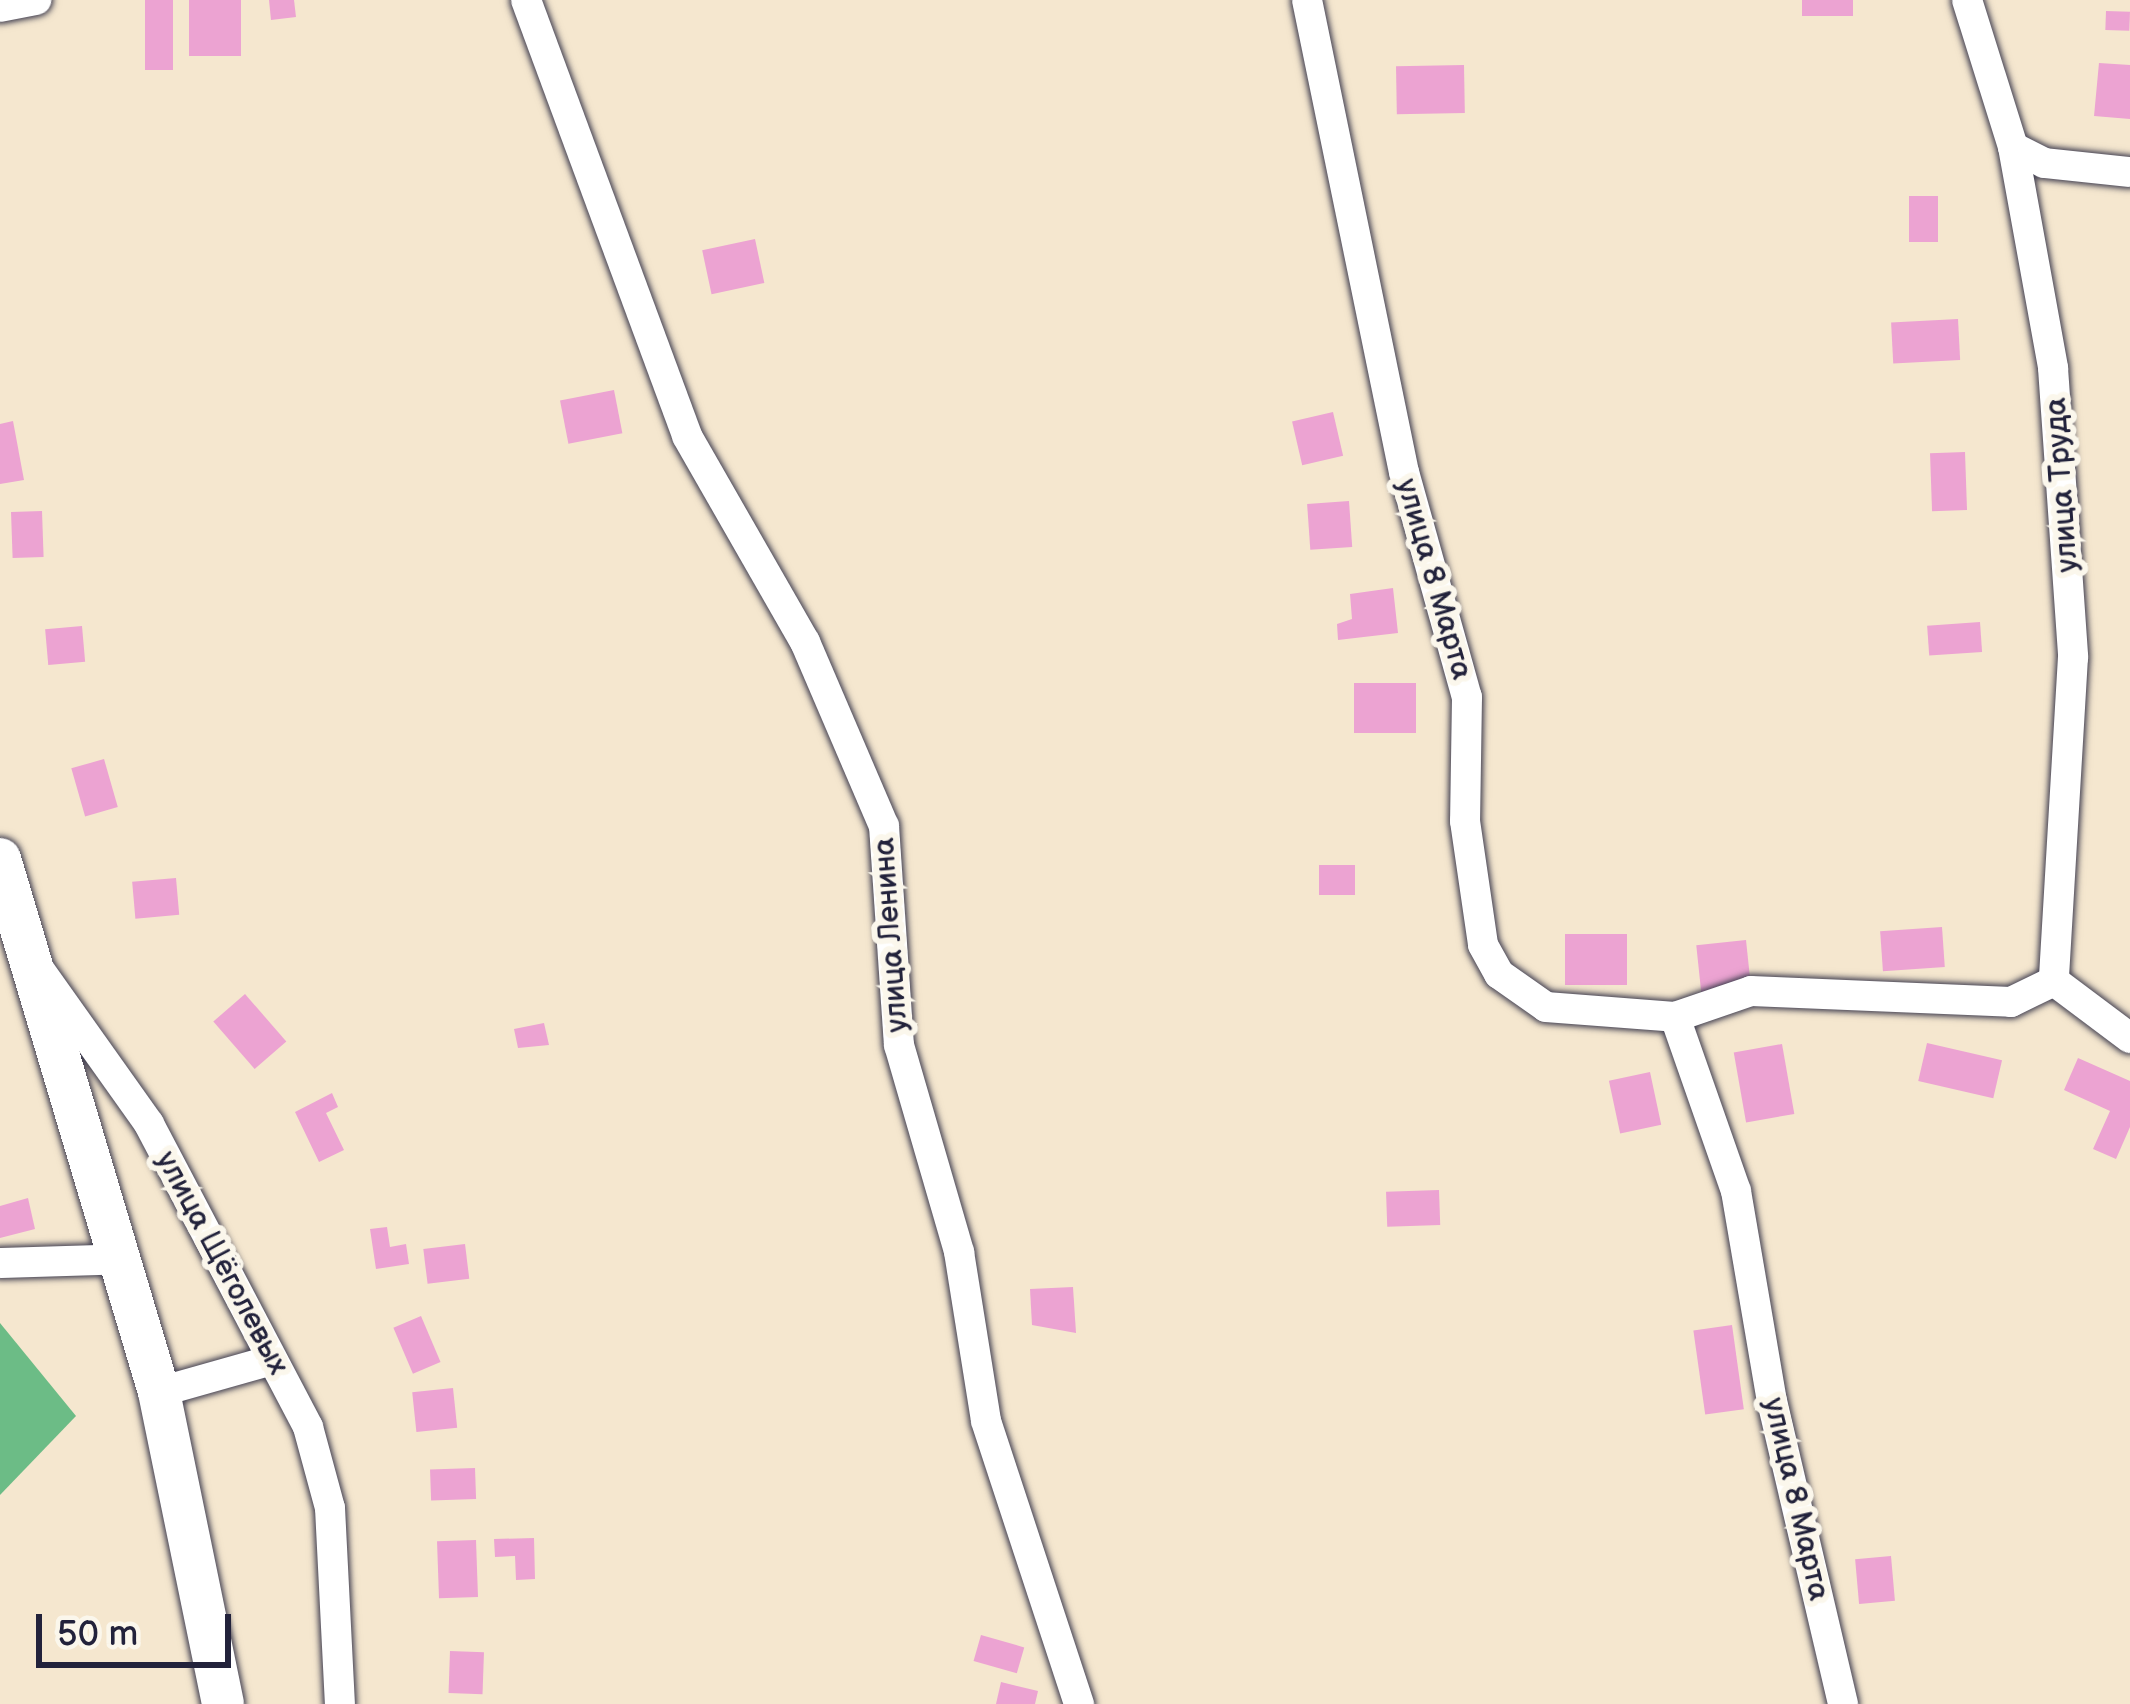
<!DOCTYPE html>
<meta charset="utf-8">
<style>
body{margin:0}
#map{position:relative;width:2130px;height:1704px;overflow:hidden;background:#f5e7cf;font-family:"Balsamiq Sans",sans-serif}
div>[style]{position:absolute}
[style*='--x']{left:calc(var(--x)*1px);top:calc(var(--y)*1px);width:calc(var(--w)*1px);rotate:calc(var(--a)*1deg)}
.forest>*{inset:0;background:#6cbc86}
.building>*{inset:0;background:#eca3d2;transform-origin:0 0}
.roads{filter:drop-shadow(0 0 3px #424051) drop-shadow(0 0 3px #424051)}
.minor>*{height:30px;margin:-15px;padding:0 15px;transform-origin:15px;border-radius:15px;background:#fff}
.secondary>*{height:42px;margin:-21px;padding:0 21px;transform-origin:21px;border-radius:21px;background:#fff}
span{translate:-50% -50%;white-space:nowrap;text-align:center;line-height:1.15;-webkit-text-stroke:12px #fbf7ec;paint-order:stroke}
.street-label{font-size:30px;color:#22223b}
.scale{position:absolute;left:36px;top:1614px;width:195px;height:54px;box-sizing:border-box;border:6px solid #22223b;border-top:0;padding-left:15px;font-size:36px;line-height:42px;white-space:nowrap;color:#22223b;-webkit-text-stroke:9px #fbf7ec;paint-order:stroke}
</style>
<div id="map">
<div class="forest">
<i style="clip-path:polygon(0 1323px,76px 1416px,0 1495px)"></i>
</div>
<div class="building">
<i style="left:145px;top:0;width:28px;height:70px"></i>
<i style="left:189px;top:0;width:52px;height:56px"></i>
<i style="clip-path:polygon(269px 0,294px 0,296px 17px,271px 20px)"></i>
<i style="left:1802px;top:0;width:51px;height:16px"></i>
<i style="left:2106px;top:11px;width:24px;height:19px;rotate:2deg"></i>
<i style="clip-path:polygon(2099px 63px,2130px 65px,2130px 119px,2094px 116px)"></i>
<i style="left:1464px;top:65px;width:48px;height:68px;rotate:89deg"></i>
<i style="left:1909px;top:196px;width:29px;height:46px"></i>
<i style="left:755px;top:239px;width:45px;height:54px;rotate:78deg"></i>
<i style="left:1958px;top:319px;width:41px;height:67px;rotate:87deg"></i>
<i style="left:614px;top:390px;width:44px;height:55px;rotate:79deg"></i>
<i style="left:1333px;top:412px;width:45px;height:42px;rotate:77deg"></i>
<i style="clip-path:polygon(13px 421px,24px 480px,0 484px,0 424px)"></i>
<i style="left:1965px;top:452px;width:58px;height:35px;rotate:88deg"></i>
<i style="left:1349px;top:501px;width:46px;height:42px;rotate:86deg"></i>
<i style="left:42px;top:511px;width:46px;height:31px;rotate:88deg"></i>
<i style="clip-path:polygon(1393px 588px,1398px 633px,1338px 640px,1337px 624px,1352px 619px,1350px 594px)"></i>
<i style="left:1980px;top:622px;width:30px;height:53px;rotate:86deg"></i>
<i style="left:82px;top:626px;width:36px;height:37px;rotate:85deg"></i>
<i style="left:1416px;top:683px;width:50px;height:62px;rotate:90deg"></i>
<i style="left:104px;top:759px;width:50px;height:34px;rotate:74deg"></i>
<i style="left:1319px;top:865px;width:36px;height:30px"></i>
<i style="left:176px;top:878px;width:37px;height:44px;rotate:85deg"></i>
<i style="left:1942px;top:927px;width:40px;height:62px;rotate:86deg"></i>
<i style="left:1627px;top:934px;width:51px;height:62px;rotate:90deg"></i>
<i style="left:1746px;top:940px;width:47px;height:50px;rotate:84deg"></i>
<i style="left:245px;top:994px;width:63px;height:42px;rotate:49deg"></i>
<i style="clip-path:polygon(544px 1023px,549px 1045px,518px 1048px,514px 1029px)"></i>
<i style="left:1927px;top:1043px;width:77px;height:39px;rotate:13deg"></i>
<i style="left:1782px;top:1044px;width:71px;height:49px;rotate:80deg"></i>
<i style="clip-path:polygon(2078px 1058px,2130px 1081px,2130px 1127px,2116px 1159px,2093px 1149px,2110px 1111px,2064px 1090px)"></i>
<i style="left:1650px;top:1072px;width:54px;height:42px;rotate:78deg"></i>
<i style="clip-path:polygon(332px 1093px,338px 1107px,326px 1113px,344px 1150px,319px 1162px,295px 1112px)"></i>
<i style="left:1439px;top:1190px;width:35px;height:53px;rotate:88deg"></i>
<i style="clip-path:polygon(28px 1198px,35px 1229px,0 1238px,0 1206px)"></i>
<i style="clip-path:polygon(387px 1227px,390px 1247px,406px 1244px,409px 1264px,376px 1269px,370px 1229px)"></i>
<i style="left:465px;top:1244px;width:35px;height:42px;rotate:83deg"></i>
<i style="clip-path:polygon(1073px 1287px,1076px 1333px,1032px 1325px,1030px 1289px)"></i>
<i style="left:421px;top:1316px;width:50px;height:30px;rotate:67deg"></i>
<i style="left:1732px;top:1325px;width:85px;height:39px;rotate:82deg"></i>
<i style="left:453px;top:1388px;width:40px;height:41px;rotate:84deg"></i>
<i style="left:475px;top:1468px;width:31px;height:45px;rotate:88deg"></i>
<i style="clip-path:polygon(534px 1538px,535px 1579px,516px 1580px,515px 1556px,495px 1557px,494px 1539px)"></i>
<i style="left:476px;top:1540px;width:57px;height:39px;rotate:88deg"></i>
<i style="left:1891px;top:1556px;width:45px;height:36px;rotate:85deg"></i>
<i style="left:981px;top:1635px;width:45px;height:27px;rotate:16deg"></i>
<i style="left:450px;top:1651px;width:34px;height:42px;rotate:2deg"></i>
<i style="clip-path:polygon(1001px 1682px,1038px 1691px,1035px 1704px,996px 1704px)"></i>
</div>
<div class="roads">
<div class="minor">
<i style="--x:526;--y:0;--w:465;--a:69.7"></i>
<i style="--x:687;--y:436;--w:237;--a:60.2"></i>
<i style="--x:805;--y:642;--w:200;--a:66.8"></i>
<i style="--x:884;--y:826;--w:220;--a:86.1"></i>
<i style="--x:899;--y:1045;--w:216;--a:73.8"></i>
<i style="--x:959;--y:1252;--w:171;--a:80.9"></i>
<i style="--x:986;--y:1421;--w:298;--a:71.8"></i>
<i style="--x:1307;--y:0;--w:482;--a:78.4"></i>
<i style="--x:1404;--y:472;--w:234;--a:74.4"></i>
<i style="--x:1467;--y:697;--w:124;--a:90.9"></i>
<i style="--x:1465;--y:821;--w:125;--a:81.7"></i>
<i style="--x:1483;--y:945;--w:33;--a:61"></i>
<i style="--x:1499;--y:974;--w:57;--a:35.1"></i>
<i style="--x:1546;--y:1007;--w:129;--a:4.4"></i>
<i style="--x:1675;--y:1017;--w:80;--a:-18.9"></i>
<i style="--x:1751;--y:991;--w:260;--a:2.4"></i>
<i style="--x:2011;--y:1002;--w:48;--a:-26"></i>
<i style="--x:1967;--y:0;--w:154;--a:72.6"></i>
<i style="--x:2013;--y:147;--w:225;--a:79.7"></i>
<i style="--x:2053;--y:368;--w:290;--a:86"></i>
<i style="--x:2073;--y:657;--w:325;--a:93.4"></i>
<i style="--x:0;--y:7;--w:37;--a:-11"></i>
<i style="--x:2013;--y:147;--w:35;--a:27"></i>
<i style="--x:2044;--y:163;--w:86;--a:6"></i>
<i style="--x:39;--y:969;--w:190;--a:54.6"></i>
<i style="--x:149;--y:1124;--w:342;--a:62.3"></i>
<i style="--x:308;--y:1427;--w:84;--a:74.8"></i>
<i style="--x:330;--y:1508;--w:196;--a:87.1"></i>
<i style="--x:2054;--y:981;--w:95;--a:36.9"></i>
<i style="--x:1675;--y:1017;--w:184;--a:70.7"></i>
<i style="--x:1736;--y:1191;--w:213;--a:80.3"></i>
<i style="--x:1772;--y:1401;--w:311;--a:76.8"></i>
<i style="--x:0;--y:1263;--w:124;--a:-1.8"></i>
<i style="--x:159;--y:1392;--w:117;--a:-15.8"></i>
</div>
<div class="secondary">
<i style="--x:0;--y:859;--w:556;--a:73.39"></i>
<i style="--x:159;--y:1392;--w:318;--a:78.4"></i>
</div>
</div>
<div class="street-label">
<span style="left:2062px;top:485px;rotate:-94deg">улица Труда</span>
<span style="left:1434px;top:579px;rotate:74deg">улица 8 Марта</span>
<span style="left:891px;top:935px;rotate:-94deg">улица Ленина</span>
<span style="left:222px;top:1263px;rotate:62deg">улица Щёголевых</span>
<span style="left:1796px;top:1499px;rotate:77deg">улица 8 Марта</span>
</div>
<div class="scale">50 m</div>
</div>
